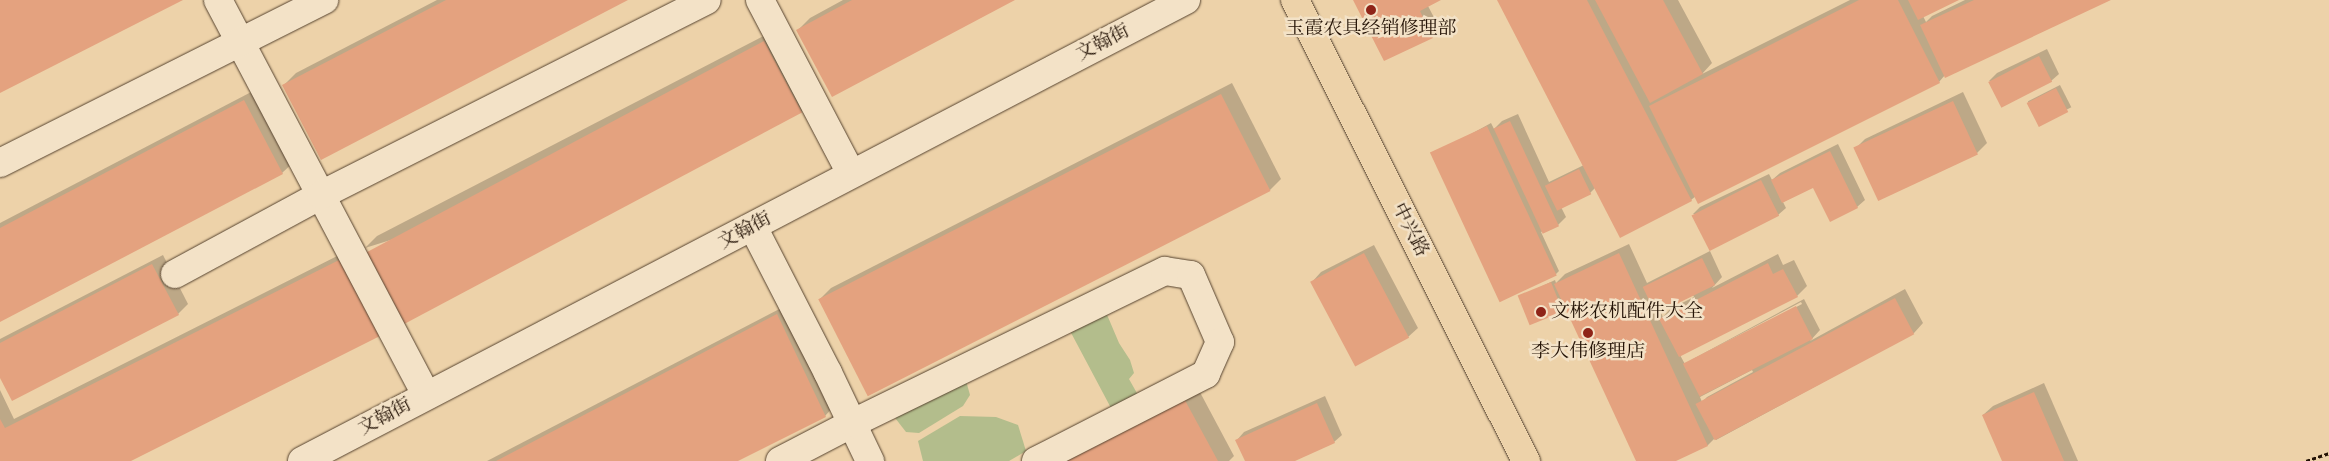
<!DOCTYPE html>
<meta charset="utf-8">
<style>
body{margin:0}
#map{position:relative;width:2329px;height:461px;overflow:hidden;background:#edd2a9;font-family:"IM FELL DW Pica","Noto Serif SC",serif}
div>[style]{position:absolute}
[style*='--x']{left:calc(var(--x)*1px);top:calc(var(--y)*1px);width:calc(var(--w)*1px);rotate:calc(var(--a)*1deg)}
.green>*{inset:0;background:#b3bd8c}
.shadow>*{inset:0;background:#0003;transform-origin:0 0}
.building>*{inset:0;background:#e4a27f;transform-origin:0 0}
.path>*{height:3px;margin-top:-1.5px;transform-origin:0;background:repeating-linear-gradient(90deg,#241306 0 4px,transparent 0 6.5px)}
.roads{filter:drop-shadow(0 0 1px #56432f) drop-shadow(0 0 1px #56432f)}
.minor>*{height:28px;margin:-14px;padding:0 14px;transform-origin:14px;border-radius:14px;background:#f3e2c7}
.major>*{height:28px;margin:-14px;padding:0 14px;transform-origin:14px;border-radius:14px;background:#edd2a9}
.dots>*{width:14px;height:14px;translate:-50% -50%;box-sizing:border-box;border:2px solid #f3e2c7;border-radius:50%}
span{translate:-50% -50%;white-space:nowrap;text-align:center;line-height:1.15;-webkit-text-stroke:5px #f3e2c7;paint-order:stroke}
.poi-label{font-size:19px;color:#241306}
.left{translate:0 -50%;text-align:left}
.street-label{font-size:19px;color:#241306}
</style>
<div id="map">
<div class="green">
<i style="clip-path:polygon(1105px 310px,1119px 343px,1130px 360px,1134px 373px,1129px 379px,1138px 395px,1111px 408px,1069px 329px)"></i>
<i style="clip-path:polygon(965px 377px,970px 395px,963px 406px,919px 433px,906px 432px,892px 414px)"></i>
<i style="clip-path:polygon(960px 416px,996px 417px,1018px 425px,1026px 451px,1009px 461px,923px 461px,918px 441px)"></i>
</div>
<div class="shadow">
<i style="clip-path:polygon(437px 0,626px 0,284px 85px,296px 73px)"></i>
<i style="clip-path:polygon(843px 0,1013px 0,798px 30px,810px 18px)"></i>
<i style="clip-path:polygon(1354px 0,1438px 0,1428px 6px,1440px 29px,1432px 37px)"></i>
<i style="clip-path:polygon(1498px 0,1678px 0,1712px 63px,1702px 74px,1850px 0,1956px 0,1923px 16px,1926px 22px,1932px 16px,1965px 0,2108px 0,1945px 75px,1939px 82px,1696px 196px,1691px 200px,1595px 188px,1590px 193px,1561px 207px,1566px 217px,1558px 225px,1541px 232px,1559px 271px,1555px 275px,1433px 155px,1491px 123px,1494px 129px,1502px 121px,1518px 114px,1549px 182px,1584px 165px)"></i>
<i style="clip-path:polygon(777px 29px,814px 100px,801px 112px,365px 248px,377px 236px)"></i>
<i style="clip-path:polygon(2047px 49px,2059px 74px,2051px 81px,1989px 81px,1997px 73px)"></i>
<i style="clip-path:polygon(1232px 83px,1281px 179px,1270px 190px,819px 300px,831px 288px)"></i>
<i style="left:2060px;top:85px;width:25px;height:36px;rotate:63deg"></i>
<i style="clip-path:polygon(257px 89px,295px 161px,282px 173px,0 321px,0 223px)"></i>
<i style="clip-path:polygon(1963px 92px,1987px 143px,1977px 153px,1856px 148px,1865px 139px)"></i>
<i style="clip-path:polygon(1838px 144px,1865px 200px,1857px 207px,1814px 186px,1783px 202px,1786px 208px,1778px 215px,1693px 214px,1700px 207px,1769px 174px,1772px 180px,1780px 173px)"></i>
<i style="clip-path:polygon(evenodd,1629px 244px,1647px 283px,1710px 251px,1722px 277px,1712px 288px,1778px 254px,1783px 265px,1794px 260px,1807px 286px,1797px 296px,1680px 355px,1686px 366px,1693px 359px,1804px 299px,1820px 330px,1810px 341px,1905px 289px,1923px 323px,1914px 333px,1716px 440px,1715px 438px,1708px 445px,1673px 461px,1637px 461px,1566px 307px,1531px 324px,1519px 297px,1555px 280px,1556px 283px,1565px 274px,1629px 244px,1693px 295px,1694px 297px,1670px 309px,1663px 317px,1660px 311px,1693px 295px,1629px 244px,1801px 302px,1802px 304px,1692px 363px,1692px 360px,1801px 302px,1629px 244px,1752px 370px,1753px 372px,1707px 397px,1702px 402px,1700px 397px,1752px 370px)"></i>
<i style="clip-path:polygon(1374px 245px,1418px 328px,1408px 337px,1312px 282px,1321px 272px)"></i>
<i style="clip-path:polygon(355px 247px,129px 461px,0 461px,0 390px,14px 419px)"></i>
<i style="clip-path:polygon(163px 255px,188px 304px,178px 314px,0 375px,0 339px)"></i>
<i style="clip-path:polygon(789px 304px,836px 404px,825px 416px,736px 461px,487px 461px)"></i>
<i style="clip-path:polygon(1194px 381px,1234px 456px,1229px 461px,1042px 461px)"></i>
<i style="clip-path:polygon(2044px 383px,2078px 461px,2003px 461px,1983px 415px,1993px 406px)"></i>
<i style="clip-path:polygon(1325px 396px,1342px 435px,1334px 442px,1292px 461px,1246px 461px,1237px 440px,1244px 432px)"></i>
</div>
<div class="building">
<i style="clip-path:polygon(0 0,183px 0,0 93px)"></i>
<i style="clip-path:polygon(446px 0,628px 0,321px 160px,282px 85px)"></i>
<i style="clip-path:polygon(852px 0,1015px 0,832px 97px,796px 30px)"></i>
<i style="clip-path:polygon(1353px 0,1441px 0,1420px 11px,1433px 38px,1384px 61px)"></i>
<i style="clip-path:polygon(1497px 0,1587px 0,1692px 201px,1620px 238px)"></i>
<i style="clip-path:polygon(1595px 0,1663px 0,1703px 74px,1650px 103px)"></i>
<i style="clip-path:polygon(1859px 0,1898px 0,1940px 83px,1698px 204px,1649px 106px)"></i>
<i style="clip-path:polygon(1908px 0,1959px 0,1918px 20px)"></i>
<i style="clip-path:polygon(1974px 0,2111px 0,1945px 78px,1920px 25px)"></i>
<i style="left:764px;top:41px;width:81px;height:450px;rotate:62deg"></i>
<i style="left:2039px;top:56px;width:29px;height:57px;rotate:63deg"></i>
<i style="left:2056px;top:88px;width:27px;height:33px;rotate:63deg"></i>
<i style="left:1221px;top:94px;width:109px;height:452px;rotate:63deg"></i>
<i style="clip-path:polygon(244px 100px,283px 174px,0 322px,0 228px)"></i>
<i style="left:1953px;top:101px;width:59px;height:110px;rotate:65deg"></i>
<i style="left:1510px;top:121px;width:116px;height:18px;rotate:65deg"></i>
<i style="left:1487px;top:126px;width:165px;height:63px;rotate:65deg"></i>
<i style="clip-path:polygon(1830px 151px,1858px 208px,1830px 222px,1813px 188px,1782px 203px,1771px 180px)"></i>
<i style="left:1579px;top:169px;width:28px;height:38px;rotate:64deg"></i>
<i style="left:1761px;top:180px;width:40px;height:78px;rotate:63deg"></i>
<i style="left:1364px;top:253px;width:96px;height:61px;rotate:62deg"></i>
<i style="clip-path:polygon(1619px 253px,1708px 446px,1676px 461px,1636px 461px,1554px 284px)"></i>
<i style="clip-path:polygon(343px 258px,382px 335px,131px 461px,0 461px,0 419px,5px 428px)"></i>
<i style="left:1702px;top:258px;width:30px;height:66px;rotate:64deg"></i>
<i style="clip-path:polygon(1768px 263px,1773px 274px,1783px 269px,1798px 297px,1679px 357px,1659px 319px)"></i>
<i style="clip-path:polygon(152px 264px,179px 315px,12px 401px,0 378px,0 343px)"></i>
<i style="left:1551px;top:282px;width:32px;height:36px;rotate:68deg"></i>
<i style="left:1895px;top:298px;width:41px;height:226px;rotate:62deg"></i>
<i style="left:1796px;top:306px;width:37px;height:127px;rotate:63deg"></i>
<i style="clip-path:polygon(777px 314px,826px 417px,738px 461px,496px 461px)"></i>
<i style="clip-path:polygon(2034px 392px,2064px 461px,2002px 461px,1982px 415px)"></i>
<i style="clip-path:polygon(1181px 393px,1218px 461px,1051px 461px)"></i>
<i style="clip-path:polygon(1317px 403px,1335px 443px,1295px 461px,1245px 461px,1235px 440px)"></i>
</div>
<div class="path">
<i style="--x:2306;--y:461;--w:24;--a:-19"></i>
</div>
<div class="roads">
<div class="minor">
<i style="--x:218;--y:0;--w:446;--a:62.2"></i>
<i style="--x:760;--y:0;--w:195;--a:62.3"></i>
<i style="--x:0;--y:163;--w:363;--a:-26.7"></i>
<i style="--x:753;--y:227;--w:164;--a:62.8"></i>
<i style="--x:828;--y:373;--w:98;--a:64.5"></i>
<i style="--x:175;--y:274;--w:166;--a:-28.4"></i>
<i style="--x:321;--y:195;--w:432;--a:-26.8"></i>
<i style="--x:302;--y:461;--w:997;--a:-27.54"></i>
<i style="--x:780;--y:461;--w:82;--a:-27.5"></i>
<i style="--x:853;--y:423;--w:347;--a:-26"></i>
<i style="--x:1165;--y:271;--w:26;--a:9"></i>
<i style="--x:1191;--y:275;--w:73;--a:66.6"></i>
<i style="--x:1220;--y:342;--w:35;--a:114"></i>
<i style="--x:1206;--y:374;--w:191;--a:152.9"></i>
</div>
<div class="major">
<i style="--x:1295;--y:0;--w:516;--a:63.39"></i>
</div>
</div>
<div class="dots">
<i style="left:1371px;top:10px;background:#8f2418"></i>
<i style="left:1541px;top:312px;background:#8f2418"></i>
<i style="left:1588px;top:333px;background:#8f2418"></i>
</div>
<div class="poi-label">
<span style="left:1371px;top:29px">玉霞农具经销修理部</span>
<span class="left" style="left:1551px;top:312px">文彬农机配件大全</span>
<span style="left:1588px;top:352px">李大伟修理店</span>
</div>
<div class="street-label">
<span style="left:1103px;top:43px;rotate:-27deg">文翰街</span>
<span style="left:1410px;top:230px;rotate:63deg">中兴路</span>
<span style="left:745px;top:231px;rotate:-28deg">文翰街</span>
<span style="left:385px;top:417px;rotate:-28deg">文翰街</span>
</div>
</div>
